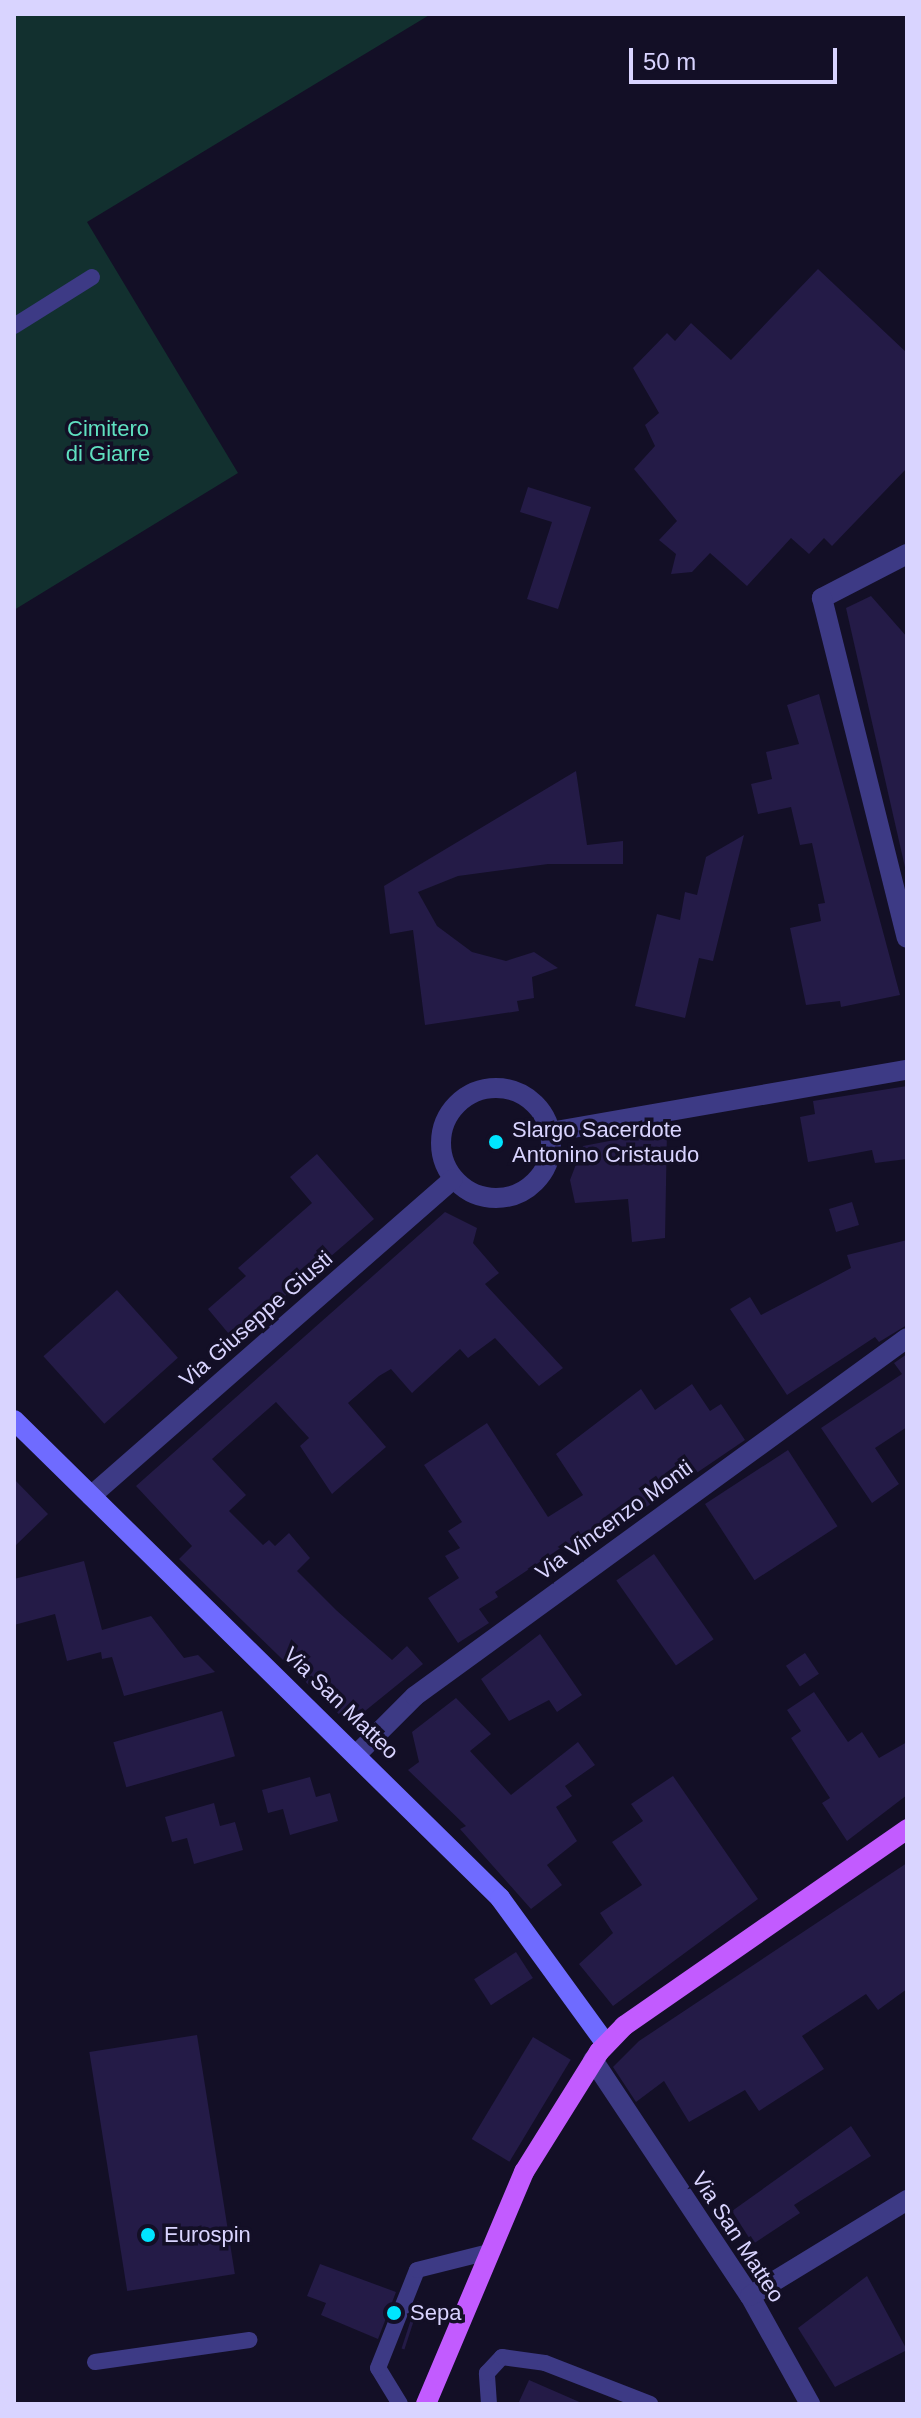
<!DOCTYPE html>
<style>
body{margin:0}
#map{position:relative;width:921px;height:2418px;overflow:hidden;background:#130f26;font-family:Helvetica,sans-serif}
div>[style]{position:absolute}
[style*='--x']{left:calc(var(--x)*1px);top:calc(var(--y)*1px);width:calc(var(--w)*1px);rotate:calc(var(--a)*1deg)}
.green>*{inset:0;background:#12302f}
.building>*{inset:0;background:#241b47;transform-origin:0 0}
.lane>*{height:16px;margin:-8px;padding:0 8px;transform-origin:8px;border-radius:8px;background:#3d3a85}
.street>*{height:20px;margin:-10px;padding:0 10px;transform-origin:10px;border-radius:10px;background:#3d3a85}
.street>.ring{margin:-10px;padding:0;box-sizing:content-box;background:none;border:20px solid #3d3a85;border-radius:50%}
.secondary>*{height:20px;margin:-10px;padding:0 10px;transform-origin:10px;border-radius:10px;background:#6f6bff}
.primary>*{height:20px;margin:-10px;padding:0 10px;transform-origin:10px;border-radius:10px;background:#c25bff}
.dots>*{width:22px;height:22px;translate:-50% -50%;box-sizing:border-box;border:4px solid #130f26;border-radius:50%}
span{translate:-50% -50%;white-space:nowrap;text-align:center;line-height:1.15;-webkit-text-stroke:7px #130f26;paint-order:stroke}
.park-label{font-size:22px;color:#5fe0c0}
.poi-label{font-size:22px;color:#d9d4ff}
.left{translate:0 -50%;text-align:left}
.street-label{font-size:22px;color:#d9d4ff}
.frame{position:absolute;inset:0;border:16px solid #d9d4ff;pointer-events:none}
.scale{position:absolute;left:629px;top:48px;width:208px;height:36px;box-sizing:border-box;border:4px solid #d9d4ff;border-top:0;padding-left:10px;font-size:24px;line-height:28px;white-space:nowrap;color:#d9d4ff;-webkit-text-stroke:6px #130f26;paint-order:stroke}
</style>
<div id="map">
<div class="green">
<i style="clip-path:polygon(14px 14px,431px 14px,87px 222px,238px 473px,14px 610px)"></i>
</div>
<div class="building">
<i style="clip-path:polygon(818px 269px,907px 353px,907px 468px,832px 546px,824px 538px,809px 554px,791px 538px,747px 586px,710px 553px,692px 572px,671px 574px,676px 554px,659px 540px,677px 521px,634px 469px,655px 446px,645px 425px,659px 413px,633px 368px,667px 333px,675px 341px,691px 323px,731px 360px)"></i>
<i style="clip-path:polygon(528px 487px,591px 507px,558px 609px,527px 599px,552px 522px,520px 512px)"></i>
<i style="clip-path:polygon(871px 596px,907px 637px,907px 876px,846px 608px)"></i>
<i style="clip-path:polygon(819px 694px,900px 995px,841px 1007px,840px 1001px,806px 1005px,790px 928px,821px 921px,818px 904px,825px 903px,812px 843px,800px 845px,791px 807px,758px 814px,751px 784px,772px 779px,766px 752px,799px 744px,787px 705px)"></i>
<i style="clip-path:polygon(576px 771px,587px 845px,623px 841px,623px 864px,548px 864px,458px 876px,418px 892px,437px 926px,472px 952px,506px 961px,534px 952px,558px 968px,532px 977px,534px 998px,517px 1001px,519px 1011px,425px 1025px,413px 930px,390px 934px,384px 886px)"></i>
<i style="clip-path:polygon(744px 835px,713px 961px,699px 958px,685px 1018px,635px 1006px,657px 914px,680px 920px,685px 892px,697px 895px,706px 857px)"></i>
<i style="clip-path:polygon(907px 1086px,907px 1159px,875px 1163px,872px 1150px,808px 1162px,800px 1117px,815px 1114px,813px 1101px)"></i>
<i style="clip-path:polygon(667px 1130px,665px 1238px,632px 1242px,628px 1199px,575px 1203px,570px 1180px,583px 1146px)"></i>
<i style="clip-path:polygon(317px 1154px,374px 1219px,234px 1340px,208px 1309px,246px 1276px,238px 1268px,312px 1203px,290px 1177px)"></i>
<i style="left:852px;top:1202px;width:24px;height:24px;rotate:73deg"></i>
<i style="clip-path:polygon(445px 1212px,477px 1228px,473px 1243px,499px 1273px,485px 1284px,563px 1368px,539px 1386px,495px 1338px,468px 1358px,460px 1349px,412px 1393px,391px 1369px,379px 1376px,348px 1403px,386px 1447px,332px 1494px,300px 1446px,309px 1438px,276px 1402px,212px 1459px,246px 1495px,229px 1511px,263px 1545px,269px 1540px,275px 1546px,289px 1533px,310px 1558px,297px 1571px,336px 1610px,392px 1660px,407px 1646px,423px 1664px,349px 1724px,179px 1559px,192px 1546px,136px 1486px)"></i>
<i style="clip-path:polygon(907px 1240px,907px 1325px,879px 1342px,875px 1337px,787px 1395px,730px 1309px,750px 1297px,761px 1315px,851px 1268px,847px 1255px)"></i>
<i style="left:117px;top:1290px;width:91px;height:99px;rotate:48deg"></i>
<i style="clip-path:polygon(907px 1354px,907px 1427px,875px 1448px,899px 1484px,872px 1503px,821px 1428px,902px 1374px,894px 1363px)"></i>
<i style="clip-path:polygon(692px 1384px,710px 1411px,721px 1404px,745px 1440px,573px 1557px,565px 1545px,495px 1592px,498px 1597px,479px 1609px,489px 1623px,458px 1643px,428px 1598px,459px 1578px,445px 1556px,460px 1548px,448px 1531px,462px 1522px,424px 1465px,487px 1423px,548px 1517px,583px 1495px,556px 1454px,641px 1389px,655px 1410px)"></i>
<i style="left:788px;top:1450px;width:91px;height:99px;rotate:57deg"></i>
<i style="clip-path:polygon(14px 1479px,48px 1514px,14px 1547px)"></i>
<i style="left:654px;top:1554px;width:104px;height:46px;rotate:55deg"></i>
<i style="clip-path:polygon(84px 1561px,102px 1630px,151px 1616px,184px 1658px,198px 1655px,215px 1672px,124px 1696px,112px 1657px,102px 1659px,101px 1652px,67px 1661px,55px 1614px,14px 1625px,14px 1579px)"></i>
<i style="clip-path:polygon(540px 1634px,582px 1695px,557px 1712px,549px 1700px,509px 1721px,481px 1679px)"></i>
<i style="left:805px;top:1653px;width:25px;height:23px;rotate:56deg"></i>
<i style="clip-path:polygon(814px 1692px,848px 1742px,862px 1732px,879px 1758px,907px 1742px,907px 1795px,847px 1841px,822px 1803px,830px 1798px,791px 1738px,801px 1731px,787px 1710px)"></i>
<i style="clip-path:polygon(456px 1698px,491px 1734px,470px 1751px,511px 1795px,578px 1742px,595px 1765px,565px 1786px,572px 1796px,556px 1807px,577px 1841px,547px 1865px,562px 1885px,531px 1909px,460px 1829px,466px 1826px,408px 1770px,419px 1762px,412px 1732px)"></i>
<i style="left:222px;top:1711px;width:47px;height:113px;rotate:74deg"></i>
<i style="clip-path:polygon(673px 1776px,758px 1899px,613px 2006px,579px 1964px,613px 1933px,600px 1913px,642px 1885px,612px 1842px,643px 1821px,631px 1804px)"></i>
<i style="clip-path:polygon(310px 1777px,316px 1797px,330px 1793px,338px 1821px,290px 1835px,283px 1809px,268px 1813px,262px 1790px)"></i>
<i style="clip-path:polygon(214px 1803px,220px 1826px,235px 1822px,243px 1850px,194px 1864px,187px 1838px,172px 1842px,165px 1817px)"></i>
<i style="clip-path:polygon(907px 1863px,907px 1989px,878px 2010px,866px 1994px,802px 2036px,824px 2069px,759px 2111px,745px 2090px,689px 2122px,664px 2081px,636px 2102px,613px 2067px,639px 2041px)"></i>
<i style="left:516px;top:1952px;width:31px;height:50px;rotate:57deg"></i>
<i style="left:197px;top:2035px;width:242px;height:109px;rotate:81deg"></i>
<i style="left:533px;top:2037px;width:44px;height:119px;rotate:31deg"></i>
<i style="clip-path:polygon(851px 2126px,871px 2156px,794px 2205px,800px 2213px,753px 2244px,732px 2211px)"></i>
<i style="clip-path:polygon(320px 2264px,396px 2292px,378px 2339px,321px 2315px,326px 2303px,307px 2296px)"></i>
<i style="clip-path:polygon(867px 2276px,907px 2350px,835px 2387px,798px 2328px)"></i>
<i style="left:417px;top:2301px;width:3px;height:50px;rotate:18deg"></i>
<i style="clip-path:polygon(529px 2380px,584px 2404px,518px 2404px)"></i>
</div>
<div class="lane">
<i style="--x:14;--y:326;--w:92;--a:-32.1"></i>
<i style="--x:95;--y:2362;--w:156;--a:-8.1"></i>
<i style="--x:400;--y:2404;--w:42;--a:-121.4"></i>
<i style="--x:378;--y:2368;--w:105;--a:-68.3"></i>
<i style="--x:417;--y:2270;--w:70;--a:-14"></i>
<i style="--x:489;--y:2404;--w:31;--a:-94"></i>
<i style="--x:487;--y:2373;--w:22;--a:-47"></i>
<i style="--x:502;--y:2357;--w:43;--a:7.9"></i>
<i style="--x:545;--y:2363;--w:113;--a:21.3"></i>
</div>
<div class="street">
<i style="--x:907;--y:554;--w:96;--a:152.6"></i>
<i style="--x:822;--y:598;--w:350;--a:76"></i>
<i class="ring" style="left:441px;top:1088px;width:90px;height:90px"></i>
<i style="--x:550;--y:1132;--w:362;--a:-9.9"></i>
<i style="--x:91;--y:1496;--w:481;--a:-41.2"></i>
<i style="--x:359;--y:1752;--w:79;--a:-45"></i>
<i style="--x:415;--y:1696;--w:608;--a:-36.04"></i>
<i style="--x:593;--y:2060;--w:283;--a:56.4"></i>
<i style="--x:750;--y:2296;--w:124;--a:60.9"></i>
<i style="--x:750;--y:2296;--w:184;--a:-31.4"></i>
</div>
<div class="secondary">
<i style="--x:14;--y:1420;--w:682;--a:44.52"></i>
<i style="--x:500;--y:1898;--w:180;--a:54"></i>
</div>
<div class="primary">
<i style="--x:426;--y:2404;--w:252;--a:-67.1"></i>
<i style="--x:524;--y:2172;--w:142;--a:-58"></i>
<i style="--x:599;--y:2052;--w:36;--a:-46"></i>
<i style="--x:624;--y:2026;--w:345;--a:-34.8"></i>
</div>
<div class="dots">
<i style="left:496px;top:1142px;background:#00e5ff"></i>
<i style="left:148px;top:2235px;background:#00e5ff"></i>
<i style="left:394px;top:2313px;background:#00e5ff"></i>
</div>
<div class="park-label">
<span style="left:108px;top:441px">Cimitero<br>di Giarre</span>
</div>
<div class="poi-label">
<span class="left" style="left:512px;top:1142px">Slargo Sacerdote<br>Antonino Cristaudo</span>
<span class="left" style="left:164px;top:2235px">Eurospin</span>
<span class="left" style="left:410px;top:2313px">Sepa</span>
</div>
<div class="street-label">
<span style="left:256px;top:1319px;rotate:-41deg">Via Giuseppe Giusti</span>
<span style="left:614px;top:1520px;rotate:-36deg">Via Vincenzo Monti</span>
<span style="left:341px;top:1703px;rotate:44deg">Via San Matteo</span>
<span style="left:738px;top:2237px;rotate:57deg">Via San Matteo</span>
</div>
<div class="frame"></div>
<div class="scale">50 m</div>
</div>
